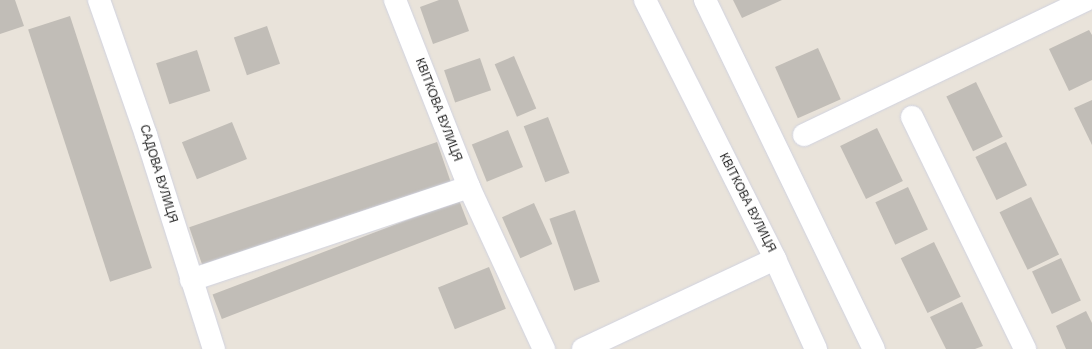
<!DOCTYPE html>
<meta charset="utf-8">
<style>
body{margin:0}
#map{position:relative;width:1092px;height:349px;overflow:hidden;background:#e9e3da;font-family:"DM Sans",sans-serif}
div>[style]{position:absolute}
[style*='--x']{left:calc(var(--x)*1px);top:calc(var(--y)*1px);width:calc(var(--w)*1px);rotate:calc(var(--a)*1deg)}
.building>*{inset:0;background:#c1bdb7;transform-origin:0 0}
.roads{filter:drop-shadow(0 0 1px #d0d2df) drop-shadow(0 0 1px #d0d2df)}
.minor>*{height:22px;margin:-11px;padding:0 11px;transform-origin:11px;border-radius:11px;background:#fff}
span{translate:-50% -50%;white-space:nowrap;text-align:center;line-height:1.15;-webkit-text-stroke:3.5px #fff;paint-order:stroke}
.street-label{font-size:12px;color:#272727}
</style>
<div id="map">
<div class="building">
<i style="clip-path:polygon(0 0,15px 0,24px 26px,0 34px)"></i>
<i style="clip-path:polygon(439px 0,458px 0,469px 31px,433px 44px,420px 7px)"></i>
<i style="clip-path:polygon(733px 0,782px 0,742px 18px)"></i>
<i style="left:70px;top:16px;width:265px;height:44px;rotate:72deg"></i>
<i style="left:267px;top:26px;width:40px;height:35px;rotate:71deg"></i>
<i style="clip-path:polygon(1089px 30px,1092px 35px,1092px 80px,1069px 91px,1049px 49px)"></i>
<i style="left:818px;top:48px;width:56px;height:47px;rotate:66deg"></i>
<i style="left:197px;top:50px;width:43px;height:43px;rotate:72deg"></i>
<i style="left:514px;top:56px;width:57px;height:21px;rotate:67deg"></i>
<i style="left:480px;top:58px;width:34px;height:38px;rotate:71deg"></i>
<i style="left:976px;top:82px;width:61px;height:33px;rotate:64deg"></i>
<i style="clip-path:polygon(1092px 100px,1092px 145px,1074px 108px)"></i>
<i style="left:548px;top:117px;width:60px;height:26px;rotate:69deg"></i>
<i style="left:232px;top:122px;width:40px;height:54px;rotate:68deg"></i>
<i style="left:877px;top:128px;width:59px;height:41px;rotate:64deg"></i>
<i style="left:508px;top:130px;width:40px;height:39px;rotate:68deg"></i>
<i style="left:437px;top:142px;width:46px;height:262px;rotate:71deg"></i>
<i style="left:1006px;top:142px;width:48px;height:34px;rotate:64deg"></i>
<i style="left:908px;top:187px;width:47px;height:36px;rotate:65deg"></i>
<i style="left:1031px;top:197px;width:64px;height:35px;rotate:64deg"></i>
<i style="left:459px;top:200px;width:26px;height:264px;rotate:69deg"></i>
<i style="left:534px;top:203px;width:45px;height:35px;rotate:66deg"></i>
<i style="left:575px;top:210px;width:76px;height:27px;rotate:71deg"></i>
<i style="left:934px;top:242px;width:61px;height:37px;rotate:64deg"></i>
<i style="left:1061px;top:258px;width:47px;height:32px;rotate:65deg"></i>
<i style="left:489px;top:267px;width:45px;height:55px;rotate:68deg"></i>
<i style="clip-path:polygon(962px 302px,983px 346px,975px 349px,946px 349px,930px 317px)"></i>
<i style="clip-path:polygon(1086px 311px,1092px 323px,1092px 349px,1066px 349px,1056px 326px)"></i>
</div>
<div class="roads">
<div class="minor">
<i style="--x:99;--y:0;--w:143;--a:70.8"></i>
<i style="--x:146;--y:135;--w:225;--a:72.4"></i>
<i style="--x:395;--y:0;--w:201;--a:68.4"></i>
<i style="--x:469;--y:187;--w:179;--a:65.2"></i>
<i style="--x:645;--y:0;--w:290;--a:63.3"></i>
<i style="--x:775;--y:259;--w:99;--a:65.5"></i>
<i style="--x:705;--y:0;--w:388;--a:64.2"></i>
<i style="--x:912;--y:117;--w:258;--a:64"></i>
<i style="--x:804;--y:135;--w:313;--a:-25.6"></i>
<i style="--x:191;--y:280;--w:293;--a:-18.5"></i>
<i style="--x:583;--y:349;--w:212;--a:-25.1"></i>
</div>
</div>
<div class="street-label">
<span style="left:438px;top:110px;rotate:69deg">КВІТКОВА ВУЛИЦЯ</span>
<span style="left:158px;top:174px;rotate:73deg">САДОВА ВУЛИЦЯ</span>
<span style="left:747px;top:203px;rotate:63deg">КВІТКОВА ВУЛИЦЯ</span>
</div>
</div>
